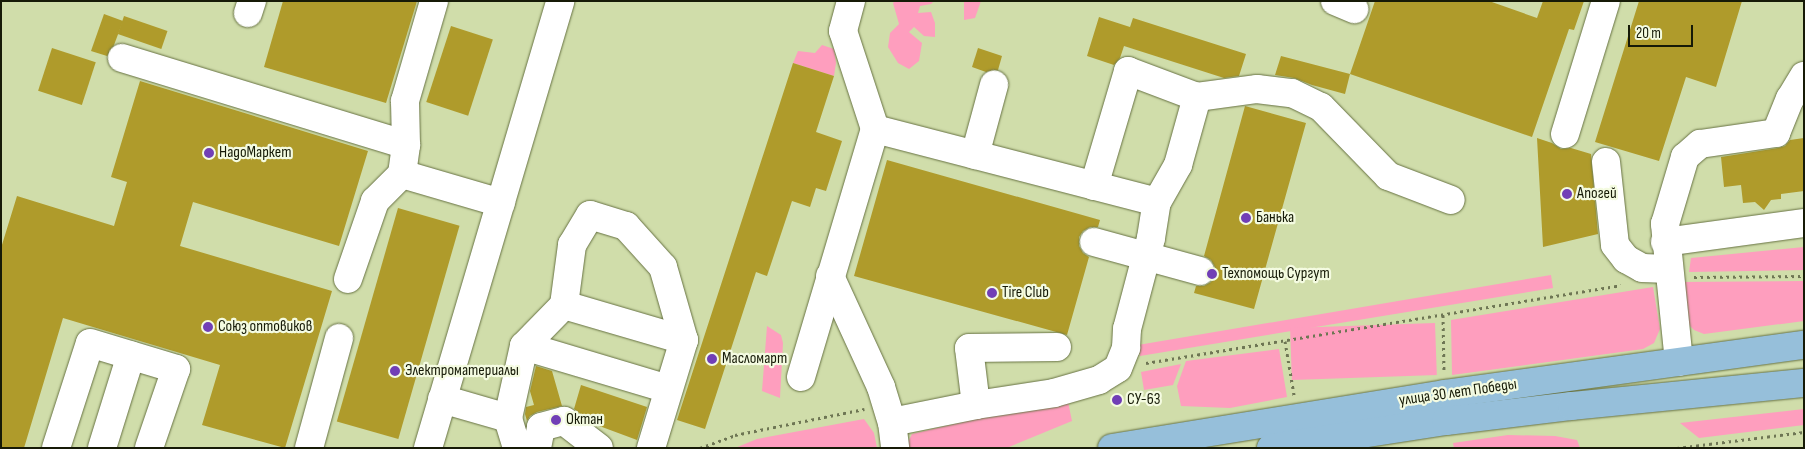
<!DOCTYPE html>
<meta charset="utf-8">
<style>
body{margin:0}
#map{position:relative;width:1805px;height:449px;overflow:hidden;background:#d0ddaa;font-family:"Sofia Sans Condensed",sans-serif}
div>[style]{position:absolute}
[style*='--x']{left:calc(var(--x)*1px);top:calc(var(--y)*1px);width:calc(var(--w)*1px);rotate:calc(var(--a)*1deg)}
.green>*{inset:0;background:#fe9ebe;transform-origin:0 0}
.building>*{inset:0;background:#af9b2b;transform-origin:0 0}
.path>*{height:3px;margin-top:-1.5px;transform-origin:0;background:repeating-linear-gradient(90deg,#6e7654 0 2.5px,transparent 0 6.5px)}
.roads{filter:drop-shadow(0 0 1px #677243) drop-shadow(0 0 1px #677243)}
.minor>*{height:28px;margin:-14px;padding:0 14px;transform-origin:14px;border-radius:14px;background:#fff}
.major>*{height:28px;margin:-14px;padding:0 14px;transform-origin:14px;border-radius:14px;background:#96bfda}
.dots>*{width:14px;height:14px;translate:-50% -50%;box-sizing:border-box;border:2px solid #f4fbe1;border-radius:50%}
span{translate:-50% -50%;white-space:nowrap;text-align:center;line-height:1.15;-webkit-text-stroke:4.5px #f4fbe1;paint-order:stroke}
.poi-label{font-size:16px;color:#161a07}
.left{translate:0 -50%;text-align:left}
.street-label{font-size:16px;color:#161a07}
.frame{position:absolute;inset:0;border:2px solid #161a07;pointer-events:none}
.scale{position:absolute;left:1628px;top:25px;width:65px;height:22px;box-sizing:border-box;border:2px solid #161a07;border-top:0;padding-left:6px;font-size:15px;line-height:18px;white-space:nowrap;color:#161a07;-webkit-text-stroke:4px #f4fbe1;paint-order:stroke}
</style>
<div id="map">
<div class="green">
<i style="clip-path:polygon(895px 1px,934px 1px,931px 4px,920px 6px,918px 13px,931px 12px,935px 23px,935px 37px,924px 36px,914px 27px,909px 32px,922px 43px,919px 61px,909px 69px,898px 63px,888px 47px,890px 33px,899px 24px,893px 3px)"></i>
<i style="clip-path:polygon(964px 1px,981px 1px,975px 18px,964px 20px)"></i>
<i style="clip-path:polygon(822px 45px,834px 49px,836px 63px,834px 76px,793px 63px,798px 51px,815px 53px)"></i>
<i style="clip-path:polygon(1804px 247px,1804px 270px,1689px 272px,1691px 258px)"></i>
<i style="clip-path:polygon(1551px 275px,1553px 288px,1140px 356px,1138px 345px)"></i>
<i style="clip-path:polygon(1804px 281px,1804px 321px,1704px 334px,1694px 330px,1687px 323px,1680px 282px)"></i>
<i style="clip-path:polygon(1653px 287px,1660px 329px,1654px 343px,1643px 349px,1452px 375px,1451px 320px)"></i>
<i style="left:1435px;top:323px;width:52px;height:145px;rotate:88deg"></i>
<i style="clip-path:polygon(767px 326px,781px 335px,783px 343px,780px 398px,762px 391px)"></i>
<i style="clip-path:polygon(1279px 349px,1287px 397px,1230px 408px,1181px 406px,1177px 386px,1186px 361px)"></i>
<i style="clip-path:polygon(1181px 364px,1173px 385px,1144px 390px,1141px 372px)"></i>
<i style="clip-path:polygon(1067px 397px,1072px 421px,1009px 447px,905px 448px,912px 434px)"></i>
<i style="clip-path:polygon(1804px 409px,1804px 425px,1699px 438px,1680px 423px)"></i>
<i style="clip-path:polygon(864px 419px,874px 433px,877px 448px,735px 448px,757px 439px)"></i>
<i style="clip-path:polygon(1508px 435px,1555px 436px,1577px 440px,1580px 448px,1454px 448px,1453px 443px)"></i>
</div>
<div class="building">
<i style="clip-path:polygon(283px 1px,417px 1px,386px 103px,264px 67px)"></i>
<i style="clip-path:polygon(1375px 1px,1489px 1px,1537px 18px,1543px 1px,1584px 1px,1574px 30px,1569px 29px,1532px 137px,1350px 74px)"></i>
<i style="clip-path:polygon(1639px 1px,1742px 1px,1716px 87px,1686px 77px,1659px 161px,1595px 142px)"></i>
<i style="clip-path:polygon(104px 14px,123px 21px,114px 45px,107px 56px,91px 51px)"></i>
<i style="left:124px;top:16px;width:46px;height:19px;rotate:19deg"></i>
<i style="clip-path:polygon(1099px 17px,1130px 27px,1133px 18px,1246px 54px,1239px 76px,1224px 78px,1124px 46px,1120px 58px,1114px 65px,1087px 56px)"></i>
<i style="left:451px;top:26px;width:44px;height:80px;rotate:18deg"></i>
<i style="left:52px;top:48px;width:46px;height:45px;rotate:18deg"></i>
<i style="clip-path:polygon(978px 48px,1002px 56px,998px 70px,986px 72px,972px 67px)"></i>
<i style="clip-path:polygon(1281px 56px,1350px 74px,1345px 94px,1312px 85px,1294px 78px,1275px 75px)"></i>
<i style="clip-path:polygon(793px 63px,834px 76px,816px 132px,842px 141px,826px 191px,816px 188px,810px 207px,792px 201px,767px 276px,756px 272px,705px 429px,677px 420px)"></i>
<i style="clip-path:polygon(140px 81px,368px 151px,339px 246px,193px 202px,180px 246px,332px 291px,285px 448px,202px 425px,220px 365px,63px 318px,24px 448px,1px 448px,1px 248px,17px 196px,114px 226px,127px 182px,111px 177px)"></i>
<i style="clip-path:polygon(1245px 106px,1306px 123px,1254px 309px,1194px 293px,1196px 286px,1204px 286px,1211px 282px,1215px 276px,1215px 267px,1211px 260px,1204px 256px)"></i>
<i style="clip-path:polygon(1537px 138px,1552px 143px,1561px 149px,1571px 148px,1591px 154px,1598px 234px,1543px 247px)"></i>
<i style="clip-path:polygon(1804px 138px,1804px 191px,1781px 194px,1781px 199px,1771px 200px,1764px 210px,1755px 202px,1743px 203px,1741px 185px,1724px 187px,1721px 157px,1778px 148px,1785px 146px,1790px 140px)"></i>
<i style="clip-path:polygon(887px 160px,1100px 220px,1098px 227px,1090px 227px,1083px 231px,1079px 237px,1079px 246px,1083px 253px,1089px 257px,1067px 335px,854px 276px)"></i>
<i style="left:398px;top:208px;width:64px;height:222px;rotate:16deg"></i>
<i style="clip-path:polygon(536px 366px,552px 371px,562px 406px,537px 412px,530px 416px,527px 421px,525px 414px,526px 407px,534px 405px,530px 391px)"></i>
<i style="clip-path:polygon(581px 385px,647px 407px,637px 440px,594px 424px,574px 409px)"></i>
</div>
<div class="path">
<i style="--x:1694;--y:277;--w:110;--a:-0.5"></i>
<i style="--x:1443;--y:315;--w:55;--a:89"></i>
<i style="--x:1285;--y:341;--w:55;--a:80.5"></i>
<i style="--x:1146;--y:363;--w:481;--a:-9.3"></i>
<i style="--x:700;--y:448;--w:37;--a:-20"></i>
<i style="--x:735;--y:435;--w:132;--a:-11.4"></i>
<i style="--x:1677;--y:448;--w:128;--a:-7.2"></i>
</div>
<div class="roads">
<div class="minor">
<i style="--x:851;--y:1;--w:31;--a:105"></i>
<i style="--x:843;--y:31;--w:103;--a:71.9"></i>
<i style="--x:1335;--y:1;--w:21;--a:23"></i>
<i style="--x:248;--y:13;--w:13;--a:-72"></i>
<i style="--x:122;--y:58;--w:297;--a:17"></i>
<i style="--x:1565;--y:134;--w:139;--a:-72.9"></i>
<i style="--x:975;--y:155;--w:73;--a:-74.8"></i>
<i style="--x:1606;--y:162;--w:83;--a:83.8"></i>
<i style="--x:1615;--y:245;--w:18;--a:52"></i>
<i style="--x:1626;--y:259;--w:18;--a:29"></i>
<i style="--x:1642;--y:268;--w:27;--a:2"></i>
<i style="--x:402;--y:174;--w:103;--a:16.3"></i>
<i style="--x:1094;--y:186;--w:120;--a:-73.5"></i>
<i style="--x:1128;--y:71;--w:74;--a:20.6"></i>
<i style="--x:1197;--y:97;--w:61;--a:-7.6"></i>
<i style="--x:1257;--y:89;--w:35;--a:7"></i>
<i style="--x:1292;--y:93;--w:32;--a:26"></i>
<i style="--x:1321;--y:107;--w:96;--a:45.8"></i>
<i style="--x:1388;--y:176;--w:67;--a:20.9"></i>
<i style="--x:1094;--y:242;--w:110;--a:15.3"></i>
<i style="--x:1665;--y:242;--w:140;--a:-7.8"></i>
<i style="--x:830;--y:276;--w:122;--a:65.3"></i>
<i style="--x:881;--y:387;--w:37;--a:73"></i>
<i style="--x:892;--y:422;--w:26;--a:83"></i>
<i style="--x:348;--y:279;--w:83;--a:-70.9"></i>
<i style="--x:375;--y:201;--w:38;--a:-45"></i>
<i style="--x:402;--y:174;--w:29;--a:-82"></i>
<i style="--x:406;--y:145;--w:44;--a:-91.3"></i>
<i style="--x:405;--y:101;--w:104;--a:-73.8"></i>
<i style="--x:564;--y:305;--w:61;--a:-82.4"></i>
<i style="--x:572;--y:245;--w:35;--a:-59"></i>
<i style="--x:590;--y:215;--w:38;--a:17"></i>
<i style="--x:626;--y:226;--w:55;--a:47.9"></i>
<i style="--x:663;--y:267;--w:76;--a:74"></i>
<i style="--x:524;--y:346;--w:150;--a:16.6"></i>
<i style="--x:1679;--y:362;--w:139;--a:-95.8"></i>
<i style="--x:1665;--y:224;--w:70;--a:-73.4"></i>
<i style="--x:1685;--y:157;--w:20;--a:-41"></i>
<i style="--x:1700;--y:144;--w:77;--a:-8.2"></i>
<i style="--x:1776;--y:133;--w:37;--a:-68"></i>
<i style="--x:1790;--y:99;--w:27;--a:-59"></i>
<i style="--x:801;--y:377;--w:259;--a:-73.4"></i>
<i style="--x:875;--y:129;--w:291;--a:14.5"></i>
<i style="--x:442;--y:399;--w:69;--a:16.1"></i>
<i style="--x:976;--y:405;--w:57;--a:-97"></i>
<i style="--x:969;--y:348;--w:88;--a:-0.7"></i>
<i style="--x:892;--y:422;--w:86;--a:-11.4"></i>
<i style="--x:976;--y:405;--w:79;--a:-8.7"></i>
<i style="--x:1054;--y:393;--w:47;--a:-16.1"></i>
<i style="--x:1099;--y:380;--w:22;--a:-32"></i>
<i style="--x:1118;--y:368;--w:22;--a:-68"></i>
<i style="--x:1126;--y:348;--w:19;--a:-87"></i>
<i style="--x:1127;--y:329;--w:94;--a:-75.2"></i>
<i style="--x:1151;--y:238;--w:36;--a:-81"></i>
<i style="--x:1157;--y:202;--w:43;--a:-60.4"></i>
<i style="--x:1178;--y:165;--w:71;--a:-74.4"></i>
<i style="--x:56;--y:448;--w:110;--a:-72.1"></i>
<i style="--x:90;--y:343;--w:90;--a:16.8"></i>
<i style="--x:176;--y:369;--w:83;--a:108.9"></i>
<i style="--x:102;--y:448;--w:97;--a:-72.7"></i>
<i style="--x:309;--y:448;--w:114;--a:-74.7"></i>
<i style="--x:428;--y:448;--w:466;--a:-73.5"></i>
<i style="--x:517;--y:448;--w:31;--a:-107"></i>
<i style="--x:508;--y:418;--w:74;--a:-77.5"></i>
<i style="--x:524;--y:346;--w:57;--a:-45.7"></i>
<i style="--x:564;--y:305;--w:125;--a:16.3"></i>
<i style="--x:684;--y:340;--w:113;--a:107"></i>
<i style="--x:537;--y:448;--w:21;--a:-79"></i>
<i style="--x:541;--y:427;--w:24;--a:-15"></i>
<i style="--x:564;--y:421;--w:44;--a:37.6"></i>
</div>
<div class="major">
<i style="--x:1112;--y:448;--w:337;--a:-9.2"></i>
<i style="--x:1445;--y:394;--w:362;--a:-7.8"></i>
<i style="--x:1271;--y:448;--w:177;--a:-8.8"></i>
<i style="--x:1446;--y:421;--w:127;--a:-6.8"></i>
<i style="--x:1572;--y:406;--w:233;--a:-5.7"></i>
</div>
</div>
<div class="dots">
<i style="left:209px;top:153px;background:#713fb6"></i>
<i style="left:1567px;top:194px;background:#713fb6"></i>
<i style="left:1246px;top:218px;background:#713fb6"></i>
<i style="left:1212px;top:274px;background:#713fb6"></i>
<i style="left:992px;top:293px;background:#713fb6"></i>
<i style="left:208px;top:327px;background:#713fb6"></i>
<i style="left:712px;top:359px;background:#713fb6"></i>
<i style="left:395px;top:371px;background:#713fb6"></i>
<i style="left:1117px;top:400px;background:#713fb6"></i>
<i style="left:556px;top:420px;background:#713fb6"></i>
</div>
<div class="poi-label">
<span class="left" style="left:219px;top:153px">НадоМаркет</span>
<span class="left" style="left:1577px;top:194px">Апогей</span>
<span class="left" style="left:1256px;top:218px">Банька</span>
<span class="left" style="left:1222px;top:274px">Техпомощь Сургут</span>
<span class="left" style="left:1002px;top:293px">Tire Club</span>
<span class="left" style="left:218px;top:327px">Союз оптовиков</span>
<span class="left" style="left:722px;top:359px">Масломарт</span>
<span class="left" style="left:405px;top:371px">Электроматериалы</span>
<span class="left" style="left:1127px;top:400px">СУ-63</span>
<span class="left" style="left:566px;top:420px">Октан</span>
</div>
<div class="street-label">
<span style="left:1458px;top:393px;rotate:-8deg">улица 30 лет Победы</span>
</div>
<div class="frame"></div>
<div class="scale">20 m</div>
</div>
